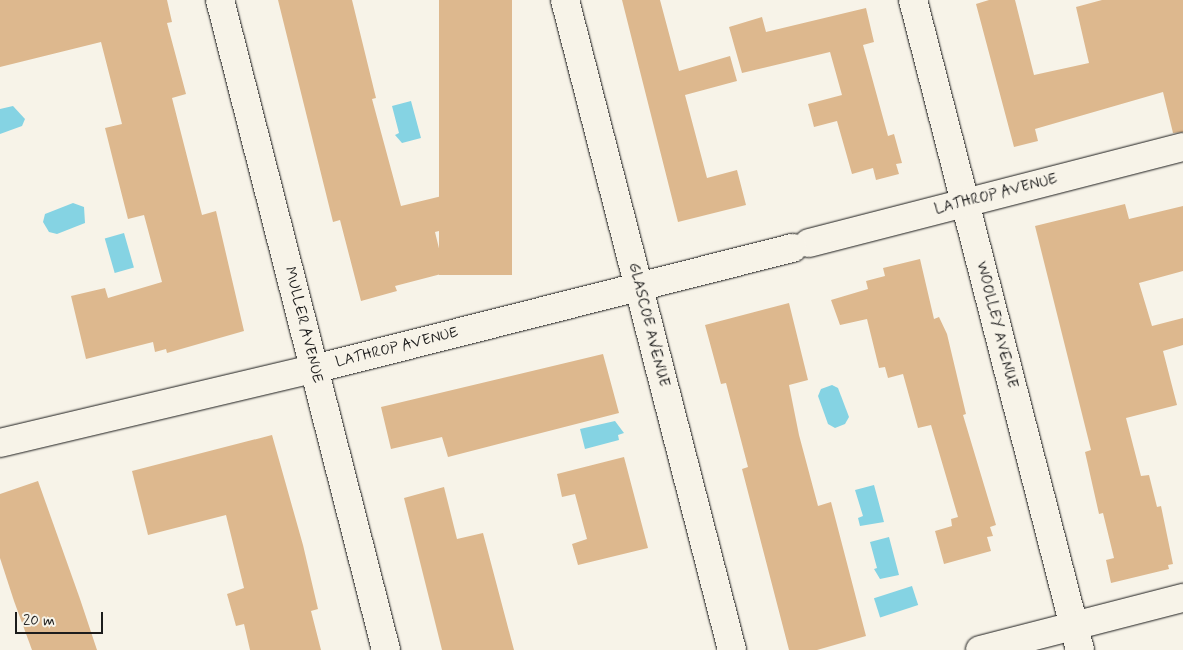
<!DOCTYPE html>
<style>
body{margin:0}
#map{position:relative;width:1183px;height:650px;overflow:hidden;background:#f7f3e8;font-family:Mynerve,sans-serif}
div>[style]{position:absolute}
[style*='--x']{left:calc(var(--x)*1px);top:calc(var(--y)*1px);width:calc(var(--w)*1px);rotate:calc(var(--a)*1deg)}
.water>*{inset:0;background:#85d3e3;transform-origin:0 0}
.building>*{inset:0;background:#ddb88e;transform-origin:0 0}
.roads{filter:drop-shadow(0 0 1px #1c1c1c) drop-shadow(0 0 1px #1c1c1c)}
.minor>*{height:28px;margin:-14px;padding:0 14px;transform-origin:14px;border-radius:14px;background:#f7f3e8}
span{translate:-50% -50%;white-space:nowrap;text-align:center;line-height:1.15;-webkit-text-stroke:5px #f7f3e8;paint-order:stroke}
.street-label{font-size:15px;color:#1c1c1c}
.scale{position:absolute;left:15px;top:612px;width:88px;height:22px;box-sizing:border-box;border:2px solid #1c1c1c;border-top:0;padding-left:6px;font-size:15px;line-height:18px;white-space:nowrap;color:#1c1c1c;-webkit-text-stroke:4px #f7f3e8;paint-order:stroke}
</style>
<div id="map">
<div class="water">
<i style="clip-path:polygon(411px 101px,421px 138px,402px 143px,395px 135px,399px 133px,392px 106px)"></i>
<i style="clip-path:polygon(13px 106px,25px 119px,22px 126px,0 134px,0 109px)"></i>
<i style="clip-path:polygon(73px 203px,84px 207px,85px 223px,57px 234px,49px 232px,43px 222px,45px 214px)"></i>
<i style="left:124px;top:233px;width:36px;height:20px;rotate:74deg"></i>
<i style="clip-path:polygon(832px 385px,838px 388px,849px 417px,845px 424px,835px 428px,828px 424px,818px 396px,821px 389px)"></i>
<i style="clip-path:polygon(615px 421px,624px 433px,618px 435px,619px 440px,585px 449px,580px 429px)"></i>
<i style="clip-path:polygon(874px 485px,884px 522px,860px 526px,858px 518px,863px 516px,855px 490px)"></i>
<i style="clip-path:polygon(889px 537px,899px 575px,880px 579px,874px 569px,877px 568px,870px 542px)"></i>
<i style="left:912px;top:586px;width:20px;height:40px;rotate:72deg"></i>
</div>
<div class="building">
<i style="clip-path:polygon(0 0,167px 0,172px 22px,167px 23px,186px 94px,172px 98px,202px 215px,216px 211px,244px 331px,167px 353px,166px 349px,155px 352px,153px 342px,86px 359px,71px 296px,105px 288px,108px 298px,162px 282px,144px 215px,128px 219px,115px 168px,105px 128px,122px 124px,101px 42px,0 67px)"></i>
<i style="clip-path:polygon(278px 0,352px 0,376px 98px,372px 99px,401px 206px,442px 196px,451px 228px,435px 232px,445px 273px,395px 286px,397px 291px,361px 301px,340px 220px,333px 222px)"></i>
<i style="left:439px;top:0;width:73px;height:275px"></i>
<i style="clip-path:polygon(622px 0,660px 0,679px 71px,730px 56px,737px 81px,685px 95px,707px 178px,737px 170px,746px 205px,678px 222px)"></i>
<i style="clip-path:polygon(989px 0,1015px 0,1034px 75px,1089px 63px,1076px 7px,1102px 0,1183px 0,1183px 132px,1173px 133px,1163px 92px,1035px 129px,1038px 141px,1014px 147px,976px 4px)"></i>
<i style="clip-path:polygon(866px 8px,874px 42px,863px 45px,888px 136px,894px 134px,902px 163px,896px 164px,899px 174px,876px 180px,873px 168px,852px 174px,837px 121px,814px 127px,808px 104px,842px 95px,830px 52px,742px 73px,729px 27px,762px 17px,766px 32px)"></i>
<i style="clip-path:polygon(1125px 204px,1129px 219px,1183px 206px,1183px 271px,1139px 283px,1152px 326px,1183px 318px,1183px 345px,1163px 351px,1177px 405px,1126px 418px,1141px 476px,1149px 475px,1157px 507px,1161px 506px,1173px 564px,1168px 565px,1169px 569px,1111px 583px,1106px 560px,1114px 558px,1103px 513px,1099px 514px,1085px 452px,1091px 450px,1035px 226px)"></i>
<i style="clip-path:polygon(920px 259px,934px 319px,939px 317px,947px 334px,966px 414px,963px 415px,996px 525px,990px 527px,993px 536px,987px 537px,991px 551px,944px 564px,935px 531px,952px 526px,951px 519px,958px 517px,931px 425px,918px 428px,903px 374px,888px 378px,885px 367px,879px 368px,867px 319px,840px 325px,831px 300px,868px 289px,866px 281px,885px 276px,883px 268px)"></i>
<i style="clip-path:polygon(789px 303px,808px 380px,789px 385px,799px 435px,818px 506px,831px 502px,866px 636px,817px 650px,789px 650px,742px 469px,748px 467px,726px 383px,721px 384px,705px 325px)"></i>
<i style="clip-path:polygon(603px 354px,619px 413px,448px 457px,442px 437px,391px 449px,381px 407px)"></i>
<i style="clip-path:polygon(272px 435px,303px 545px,318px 609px,311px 611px,321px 650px,250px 650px,244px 624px,236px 626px,227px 594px,244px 588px,226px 515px,148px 535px,132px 471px)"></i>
<i style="clip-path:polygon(624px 457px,648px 548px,578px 565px,572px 544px,587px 539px,575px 494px,562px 497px,557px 474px)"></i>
<i style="clip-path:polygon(38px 481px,80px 599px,97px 650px,32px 650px,14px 601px,0 558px,0 494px)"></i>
<i style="clip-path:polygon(444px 487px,457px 539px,483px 533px,514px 650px,442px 650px,404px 498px)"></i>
</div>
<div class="roads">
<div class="minor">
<i style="--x:220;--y:0;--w:671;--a:75.67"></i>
<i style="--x:565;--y:0;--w:671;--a:75.59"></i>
<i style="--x:913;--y:0;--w:671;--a:75.59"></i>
<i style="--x:809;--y:243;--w:386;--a:-14.4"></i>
<i style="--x:0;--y:443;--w:323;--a:-13.3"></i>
<i style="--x:314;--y:369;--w:494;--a:-14.2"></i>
<i style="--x:980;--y:650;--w:210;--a:-14.4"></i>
</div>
</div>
<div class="street-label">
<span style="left:996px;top:195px;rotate:-14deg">LATHROP AVENUE</span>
<span style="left:303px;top:325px;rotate:76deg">MULLER AVENUE</span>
<span style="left:648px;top:325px;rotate:76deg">GLASCOE AVENUE</span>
<span style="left:996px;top:325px;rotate:76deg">WOOLLEY AVENUE</span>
<span style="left:397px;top:348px;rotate:-14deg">LATHROP AVENUE</span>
</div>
<div class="scale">20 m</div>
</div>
